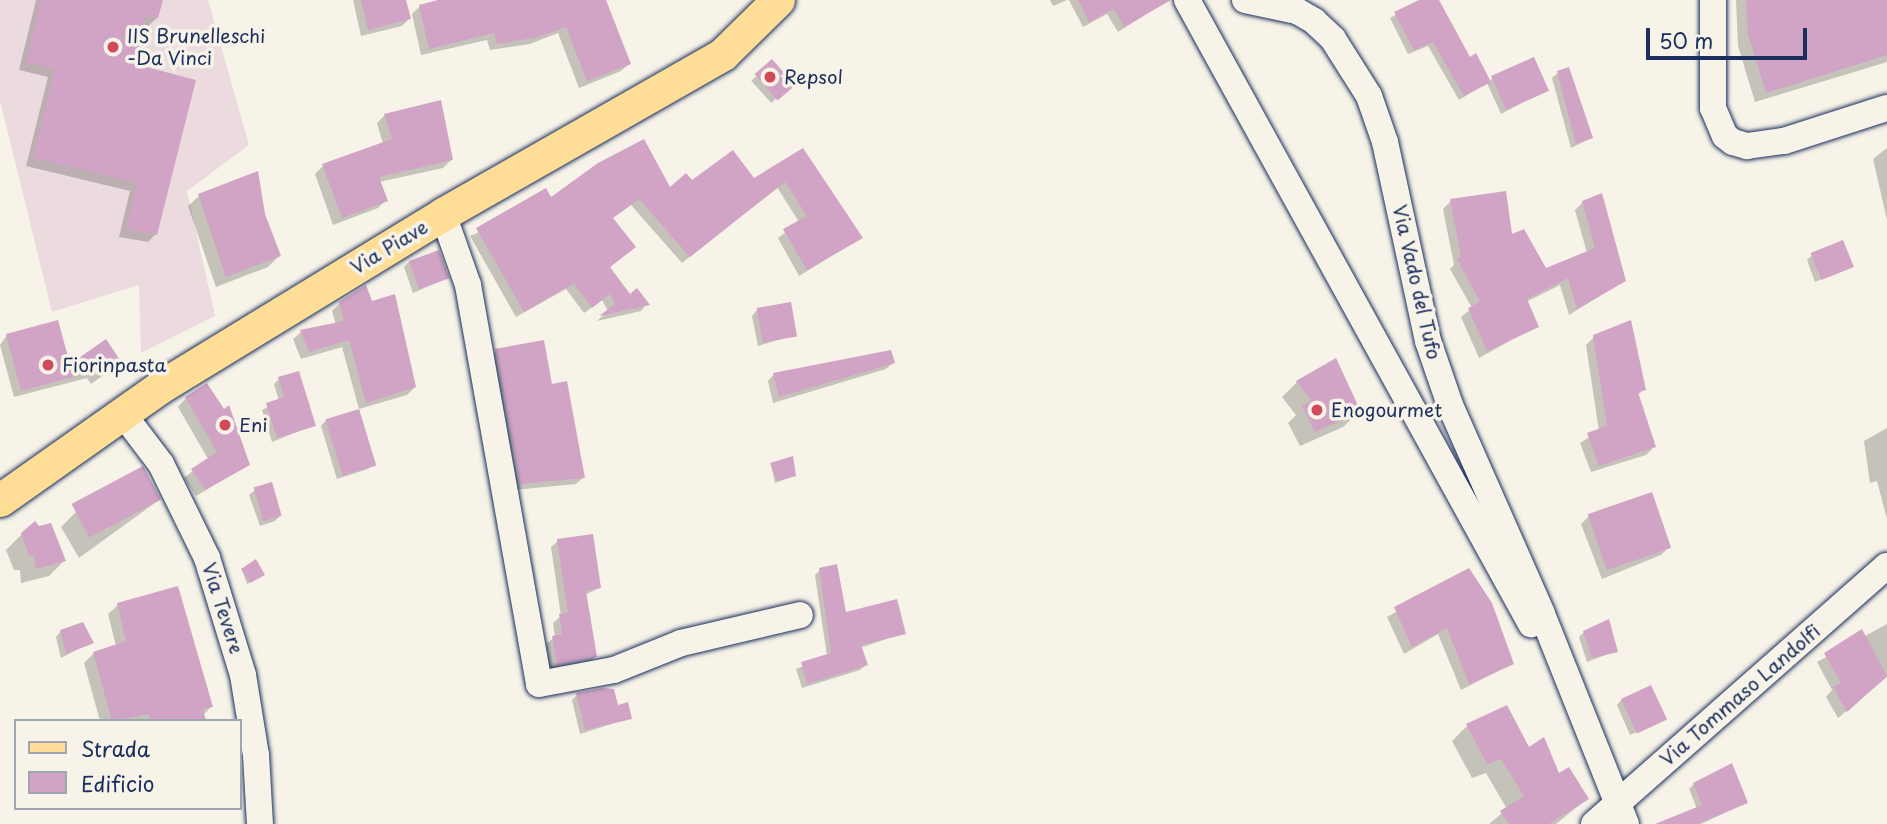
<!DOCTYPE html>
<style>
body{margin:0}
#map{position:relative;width:1887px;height:824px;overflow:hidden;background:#f7f3e8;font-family:"Playpen Sans",sans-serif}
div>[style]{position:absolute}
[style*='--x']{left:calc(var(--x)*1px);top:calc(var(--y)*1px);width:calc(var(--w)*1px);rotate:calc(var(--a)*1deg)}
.built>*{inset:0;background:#ecdbde}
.shadow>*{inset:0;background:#0003;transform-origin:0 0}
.building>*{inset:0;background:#d1a3c5;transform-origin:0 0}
.roads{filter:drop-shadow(0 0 2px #1b2f5e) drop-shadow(0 0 2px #1b2f5e)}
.minor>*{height:26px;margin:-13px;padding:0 13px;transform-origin:13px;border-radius:13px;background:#f7f3e8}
.major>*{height:33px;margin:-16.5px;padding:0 16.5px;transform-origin:16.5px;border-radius:16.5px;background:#fedd96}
.dots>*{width:19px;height:19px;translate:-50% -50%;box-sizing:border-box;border:4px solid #f7f3e8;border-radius:50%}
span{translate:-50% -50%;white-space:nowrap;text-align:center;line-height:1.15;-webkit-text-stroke:7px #f7f3e8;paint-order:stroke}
.poi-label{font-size:19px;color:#1b2f5e}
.left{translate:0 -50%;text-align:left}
.street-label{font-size:19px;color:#1b2f5e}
.legend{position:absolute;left:14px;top:719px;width:228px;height:91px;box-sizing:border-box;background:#f7f3e8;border:2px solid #9fa5b1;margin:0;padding:9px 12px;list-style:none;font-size:21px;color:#1b2f5e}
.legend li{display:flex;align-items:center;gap:14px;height:35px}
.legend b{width:35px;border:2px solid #9fa5b1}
.scale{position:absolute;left:1646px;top:28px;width:161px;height:32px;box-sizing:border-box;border:4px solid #1b2f5e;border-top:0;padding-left:9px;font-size:21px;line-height:24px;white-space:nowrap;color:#1b2f5e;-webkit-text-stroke:5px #f7f3e8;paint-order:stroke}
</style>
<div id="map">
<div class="built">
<i style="clip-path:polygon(0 0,208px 0,249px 145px,187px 191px,215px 316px,141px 353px,139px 285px,52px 312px,0 101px)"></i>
</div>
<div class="shadow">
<i style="clip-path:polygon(36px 0,161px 0,157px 18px,148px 26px,142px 25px,133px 65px,156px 234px,148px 242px,119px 237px,130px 191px,26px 166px,48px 77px,19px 70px)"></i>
<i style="clip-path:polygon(353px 0,405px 0,409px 19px,402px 26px,361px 36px)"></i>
<i style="clip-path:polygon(446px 0,604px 0,629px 64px,621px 71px,579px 88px,558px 33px,530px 44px,490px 50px,487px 40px,421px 55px,412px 14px,420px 6px)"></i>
<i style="clip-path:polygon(1050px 0,1067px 0,1053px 6px)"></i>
<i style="clip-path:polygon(1069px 0,1152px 0,1156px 8px,1118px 32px,1107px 14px,1083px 27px)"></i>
<i style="clip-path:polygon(1423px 0,1437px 0,1469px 59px,1489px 82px,1492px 79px,1546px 90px,1501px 114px,1487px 83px,1459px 100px,1428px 46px,1408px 54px,1390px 18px)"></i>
<i style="clip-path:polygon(1736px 0,1887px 0,1887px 62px,1755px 102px,1738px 46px)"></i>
<i style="left:772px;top:62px;width:30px;height:28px;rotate:48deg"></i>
<i style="clip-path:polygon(1558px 73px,1591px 138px,1571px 148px,1552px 78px)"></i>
<i style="clip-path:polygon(385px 115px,451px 160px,443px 168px,379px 182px,386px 200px,378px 208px,333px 225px,315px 174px,323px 166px,383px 144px,377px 123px)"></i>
<i style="clip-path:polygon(1887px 148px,1887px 220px,1873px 159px)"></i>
<i style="clip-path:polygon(803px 150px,861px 238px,799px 276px,778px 238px,799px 222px,777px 187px,682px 263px,631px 205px,611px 219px,627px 253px,609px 268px,629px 296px,647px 304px,641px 311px,597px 321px,608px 311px,602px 300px,584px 313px,566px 289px,516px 317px,470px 236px,551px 200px,670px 190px,692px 182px,753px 181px)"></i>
<i style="clip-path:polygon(199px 196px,263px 214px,279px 256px,268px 267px,216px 287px,188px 206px)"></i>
<i style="clip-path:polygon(1451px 201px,1511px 237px,1546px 270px,1587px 253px,1575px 210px,1583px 202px,1624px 281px,1569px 315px,1560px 285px,1526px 302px,1537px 326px,1479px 358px,1461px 317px,1472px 308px,1450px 269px,1454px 265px,1443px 209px)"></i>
<i style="clip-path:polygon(1812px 255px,1852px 266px,1815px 282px,1807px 260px)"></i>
<i style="clip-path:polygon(410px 261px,447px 278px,413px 293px,404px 267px)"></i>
<i style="clip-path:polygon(340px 303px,415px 387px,407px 395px,359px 409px,342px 347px,301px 359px,293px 339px,301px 332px,336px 325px,332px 311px)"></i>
<i style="clip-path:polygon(757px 310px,795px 335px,758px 346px,752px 316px)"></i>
<i style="clip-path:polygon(7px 335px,69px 367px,120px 363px,91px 384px,87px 378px,14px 397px,0 345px)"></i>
<i style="clip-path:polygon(1594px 337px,1644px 389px,1637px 396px,1654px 447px,1646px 455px,1591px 472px,1580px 443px,1599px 431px,1586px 345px)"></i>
<i style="clip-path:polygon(496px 351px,583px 478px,576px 484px,514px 490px,490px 357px)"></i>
<i style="clip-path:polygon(893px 363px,886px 369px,773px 403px,768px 381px,774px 374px)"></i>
<i style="clip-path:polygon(279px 379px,314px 425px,272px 442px,262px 410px,279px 401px,274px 384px)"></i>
<i style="clip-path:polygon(1297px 382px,1359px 412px,1343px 427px,1300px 446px,1288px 423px,1296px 415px,1282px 397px)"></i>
<i style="clip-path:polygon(186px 398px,248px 465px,196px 496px,184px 478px,208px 459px,178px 407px)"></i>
<i style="clip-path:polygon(326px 420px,374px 464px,368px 469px,337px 479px,321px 426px)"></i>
<i style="clip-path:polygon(1887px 428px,1887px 519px,1877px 481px,1870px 483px,1864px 441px)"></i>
<i style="clip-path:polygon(771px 465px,794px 476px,775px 483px)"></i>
<i style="clip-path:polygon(255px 490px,280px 516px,275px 521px,260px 526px,249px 495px)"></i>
<i style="clip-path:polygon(159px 500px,79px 558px,61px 527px,76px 512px)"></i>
<i style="clip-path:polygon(1589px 516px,1669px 547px,1661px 555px,1602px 579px,1581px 524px)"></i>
<i style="clip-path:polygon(22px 534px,64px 561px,49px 576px,21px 583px,20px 570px,14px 570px,6px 550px)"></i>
<i style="clip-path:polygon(558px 541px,599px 588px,585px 595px,596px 656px,589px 663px,550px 670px,546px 644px,555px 637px,553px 623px,561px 616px,551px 547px)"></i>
<i style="clip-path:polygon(242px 570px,261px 576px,247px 584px)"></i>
<i style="clip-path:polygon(820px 570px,845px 614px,904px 633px,860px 648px,866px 665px,860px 670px,802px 688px,796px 669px,827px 656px,815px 575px)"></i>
<i style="clip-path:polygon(1468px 571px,1512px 664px,1461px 690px,1438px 634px,1404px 654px,1387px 617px)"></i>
<i style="clip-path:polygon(118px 605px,211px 707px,203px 715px,204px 721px,100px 721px,84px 663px,94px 653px,116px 646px,108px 614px)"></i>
<i style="clip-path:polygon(1887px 624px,1887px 677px,1838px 718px,1826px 697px,1832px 690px,1817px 662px)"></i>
<i style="clip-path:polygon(61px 631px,92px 642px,61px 658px,56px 637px)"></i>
<i style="clip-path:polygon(1584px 632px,1616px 651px,1587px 662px,1579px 637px)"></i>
<i style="clip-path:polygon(577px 695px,616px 707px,630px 718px,580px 734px,572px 700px)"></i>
<i style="clip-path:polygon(1622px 699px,1665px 720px,1630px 735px,1617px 705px)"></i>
<i style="clip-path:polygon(1467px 726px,1528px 749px,1587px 799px,1556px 824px,1489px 824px,1507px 809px,1486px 773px,1472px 778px,1452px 741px)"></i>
<i style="clip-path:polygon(1694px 784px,1746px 803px,1701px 824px,1664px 824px,1697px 809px,1689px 789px)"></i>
</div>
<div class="building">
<i style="clip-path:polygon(41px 0,163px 0,158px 18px,145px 16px,135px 64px,196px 80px,157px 235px,126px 229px,137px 183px,33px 158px,55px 69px,26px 62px)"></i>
<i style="clip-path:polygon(361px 0,406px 0,411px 19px,368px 30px)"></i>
<i style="clip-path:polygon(438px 0,606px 0,631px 64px,587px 81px,566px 27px,539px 37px,497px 44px,494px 33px,429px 49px,419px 5px)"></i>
<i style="clip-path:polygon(1078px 0,1171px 0,1124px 27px,1114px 9px,1089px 22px)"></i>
<i style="clip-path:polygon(1419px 0,1439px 0,1470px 57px,1476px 53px,1491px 82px,1464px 96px,1433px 42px,1414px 50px,1394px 12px)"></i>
<i style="clip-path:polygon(1746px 0,1887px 0,1887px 55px,1766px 93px,1748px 34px)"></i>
<i style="left:1534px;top:57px;width:37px;height:47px;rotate:66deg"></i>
<i style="left:772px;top:59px;width:35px;height:23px;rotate:49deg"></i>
<i style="clip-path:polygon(1569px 67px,1593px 138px,1576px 144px,1557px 71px)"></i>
<i style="clip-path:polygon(441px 100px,453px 160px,379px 177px,388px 201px,342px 218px,322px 164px,392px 139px,384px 114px)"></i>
<i style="clip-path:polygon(644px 139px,670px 187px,686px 173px,692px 180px,733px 150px,754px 178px,803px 148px,863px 238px,807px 270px,783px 229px,807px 216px,785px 182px,690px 257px,639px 199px,613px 218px,636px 247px,610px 267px,630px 294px,637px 288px,650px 305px,599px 316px,615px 304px,610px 294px,592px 308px,574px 283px,524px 312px,476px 228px,546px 188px,551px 197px,598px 163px)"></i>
<i style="clip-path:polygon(258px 171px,265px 214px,281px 256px,226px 277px,198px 194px)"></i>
<i style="clip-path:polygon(1506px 191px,1512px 234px,1524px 229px,1546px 268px,1595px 248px,1582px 201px,1602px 193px,1626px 281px,1577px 309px,1568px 278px,1527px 299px,1539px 327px,1487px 351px,1468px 308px,1480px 302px,1457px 259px,1461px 257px,1450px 199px)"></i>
<i style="left:1843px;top:240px;width:29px;height:35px;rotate:68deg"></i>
<i style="left:439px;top:250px;width:30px;height:32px;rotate:70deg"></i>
<i style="clip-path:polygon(366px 285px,372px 301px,395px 294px,416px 387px,366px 403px,349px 340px,309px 352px,300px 330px,344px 321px,339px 302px)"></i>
<i style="left:791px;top:302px;width:35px;height:35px;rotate:80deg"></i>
<i style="clip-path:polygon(58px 320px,70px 364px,106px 339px,122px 363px,99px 377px,95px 371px,21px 391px,6px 334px)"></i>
<i style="clip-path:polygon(1631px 320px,1646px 390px,1638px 392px,1656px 447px,1599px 466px,1587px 433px,1607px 426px,1593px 335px)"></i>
<i style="clip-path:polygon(544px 340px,552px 384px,567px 381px,585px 478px,520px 484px,495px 349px)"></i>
<i style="clip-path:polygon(891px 350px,895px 363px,779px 397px,773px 373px)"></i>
<i style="clip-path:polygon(1336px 358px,1361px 412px,1315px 432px,1302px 406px,1312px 401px,1296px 381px)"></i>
<i style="clip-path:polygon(299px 371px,316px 426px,277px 438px,266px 403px,284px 397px,278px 377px)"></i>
<i style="clip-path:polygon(207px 383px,224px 409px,229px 405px,250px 465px,205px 490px,191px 469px,217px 452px,185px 397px)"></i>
<i style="left:359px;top:409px;width:59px;height:35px;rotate:73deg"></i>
<i style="clip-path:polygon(793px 456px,796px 476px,777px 481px,770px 463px)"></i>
<i style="left:143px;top:466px;width:38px;height:81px;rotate:62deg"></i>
<i style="left:272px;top:482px;width:35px;height:19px;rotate:74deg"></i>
<i style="left:1652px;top:492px;width:59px;height:68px;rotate:71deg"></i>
<i style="clip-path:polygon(35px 521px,39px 526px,51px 523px,66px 561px,36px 569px,34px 556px,29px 555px,21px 533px)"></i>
<i style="clip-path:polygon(593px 534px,601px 588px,586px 591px,597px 657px,557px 665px,552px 636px,562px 634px,559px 614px,568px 613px,557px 539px)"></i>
<i style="clip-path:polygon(256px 559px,265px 575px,250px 583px,241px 569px)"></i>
<i style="clip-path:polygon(837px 564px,846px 612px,897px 599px,906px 634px,861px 645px,868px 665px,807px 684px,801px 662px,831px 653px,819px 568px)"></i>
<i style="clip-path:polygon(1469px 568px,1492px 603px,1514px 664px,1469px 684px,1447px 628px,1412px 647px,1394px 607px)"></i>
<i style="clip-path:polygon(178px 586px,213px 707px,203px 709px,206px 721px,151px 721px,149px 714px,112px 721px,93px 652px,126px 641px,117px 603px)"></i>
<i style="clip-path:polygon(1609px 619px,1618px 652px,1592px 658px,1583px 631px)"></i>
<i style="clip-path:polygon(83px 622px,94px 643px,66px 654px,60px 630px)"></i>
<i style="clip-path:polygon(1862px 629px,1887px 676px,1847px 712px,1833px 687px,1841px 683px,1824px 653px)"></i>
<i style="left:1651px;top:685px;width:38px;height:33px;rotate:65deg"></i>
<i style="clip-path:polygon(603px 688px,614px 689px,618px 705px,628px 702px,632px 719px,585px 730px,576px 693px)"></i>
<i style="clip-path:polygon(1507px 705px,1529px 747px,1544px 737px,1559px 773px,1569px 767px,1589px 799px,1549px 824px,1509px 824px,1500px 811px,1524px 796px,1501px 759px,1487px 764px,1466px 724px)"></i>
<i style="clip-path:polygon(1732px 763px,1748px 803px,1697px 824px,1655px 824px,1702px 805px,1693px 783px)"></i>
</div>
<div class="roads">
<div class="minor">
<i style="--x:1187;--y:0;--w:713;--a:61.13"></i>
<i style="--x:1245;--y:0;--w:53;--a:11.9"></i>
<i style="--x:1297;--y:11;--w:20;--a:30"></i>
<i style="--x:1314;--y:21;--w:26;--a:43"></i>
<i style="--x:1333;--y:39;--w:67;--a:57.7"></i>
<i style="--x:1369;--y:96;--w:49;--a:70.8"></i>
<i style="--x:1385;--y:142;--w:204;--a:77.8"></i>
<i style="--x:1428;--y:341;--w:68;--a:71"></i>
<i style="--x:1450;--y:405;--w:228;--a:66.2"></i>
<i style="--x:1542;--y:614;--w:226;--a:68.2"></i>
<i style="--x:1713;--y:0;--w:108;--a:90"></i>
<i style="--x:1713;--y:108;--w:30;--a:67"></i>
<i style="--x:1725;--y:136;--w:10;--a:37"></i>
<i style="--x:1733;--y:142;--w:15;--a:16"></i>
<i style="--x:1747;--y:146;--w:37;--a:-8"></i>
<i style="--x:1784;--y:141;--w:108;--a:-17.8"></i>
<i style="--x:443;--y:214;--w:75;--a:70.6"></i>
<i style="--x:468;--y:285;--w:405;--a:79.9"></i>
<i style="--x:539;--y:684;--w:76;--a:-10.6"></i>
<i style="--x:614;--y:670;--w:72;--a:-21.9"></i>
<i style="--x:681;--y:643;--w:122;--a:-13.2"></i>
<i style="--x:123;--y:414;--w:63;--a:52.8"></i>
<i style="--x:161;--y:464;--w:105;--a:63.9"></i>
<i style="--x:207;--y:558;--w:122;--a:72.9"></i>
<i style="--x:243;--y:675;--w:81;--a:80.8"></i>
<i style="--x:256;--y:755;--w:69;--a:86.7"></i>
<i style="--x:1594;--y:824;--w:390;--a:-41.4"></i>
</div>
<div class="major">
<i style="--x:0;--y:500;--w:196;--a:-35.2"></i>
<i style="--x:160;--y:387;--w:332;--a:-31.4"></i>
<i style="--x:443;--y:214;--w:322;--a:-29.7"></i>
<i style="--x:723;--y:54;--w:77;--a:-44.5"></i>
</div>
</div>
<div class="dots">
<i style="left:113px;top:47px;background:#d1495b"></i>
<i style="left:770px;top:77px;background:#d1495b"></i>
<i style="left:48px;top:365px;background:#d1495b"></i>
<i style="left:1317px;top:410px;background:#d1495b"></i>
<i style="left:225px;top:425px;background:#d1495b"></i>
</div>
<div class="poi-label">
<span class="left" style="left:127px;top:47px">IIS Brunelleschi<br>-Da Vinci</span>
<span class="left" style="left:784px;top:77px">Repsol</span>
<span class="left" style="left:62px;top:365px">Fiorinpasta</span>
<span class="left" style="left:1331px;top:410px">Enogourmet</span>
<span class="left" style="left:239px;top:425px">Eni</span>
</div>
<div class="street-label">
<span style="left:389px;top:247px;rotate:-31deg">Via Piave</span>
<span style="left:1417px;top:282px;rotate:77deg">Via Vado del Tufo</span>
<span style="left:223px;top:608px;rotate:72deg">Via Tevere</span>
<span style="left:1740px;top:695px;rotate:-41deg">Via Tommaso Landolfi</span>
</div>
<ul class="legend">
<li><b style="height:9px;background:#fedd96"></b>Strada</li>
<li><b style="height:19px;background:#d1a3c5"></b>Edificio</li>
</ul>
<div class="scale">50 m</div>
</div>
